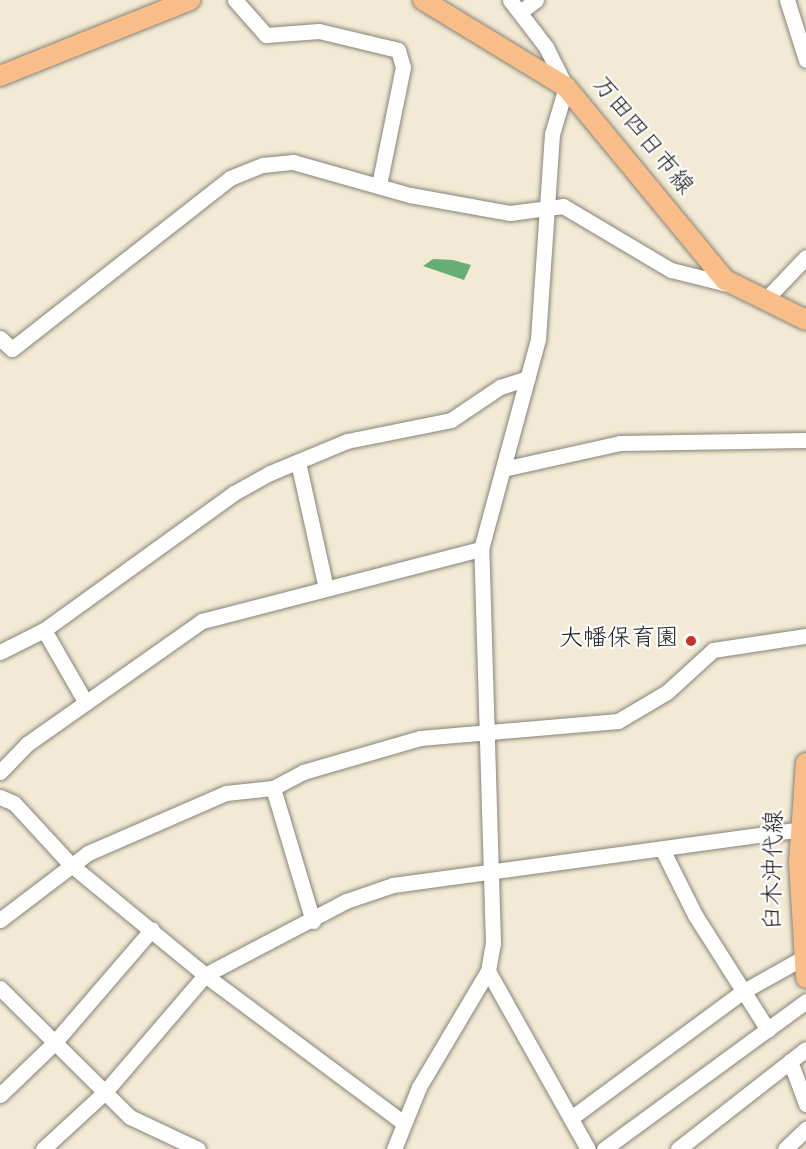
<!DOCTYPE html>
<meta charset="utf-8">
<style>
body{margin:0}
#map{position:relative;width:806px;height:1149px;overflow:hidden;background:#f2ead4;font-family:Dekko,"Klee One",sans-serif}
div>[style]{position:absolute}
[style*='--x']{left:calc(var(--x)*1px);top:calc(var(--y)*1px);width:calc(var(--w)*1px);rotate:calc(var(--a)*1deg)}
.forest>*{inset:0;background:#66ae74}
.roads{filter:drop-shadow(0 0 2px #878378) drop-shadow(0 0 2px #878378)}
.minor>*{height:15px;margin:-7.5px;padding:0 7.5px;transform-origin:7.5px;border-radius:7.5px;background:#fff}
.major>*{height:20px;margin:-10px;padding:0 10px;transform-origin:10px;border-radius:10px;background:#f8bd88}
.dots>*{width:16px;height:16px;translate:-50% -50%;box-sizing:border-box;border:3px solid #fff;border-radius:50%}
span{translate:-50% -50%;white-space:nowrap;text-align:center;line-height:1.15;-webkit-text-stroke:4.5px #fff;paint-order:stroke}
.street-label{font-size:24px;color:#1c1c1c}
.poi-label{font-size:24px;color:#1c1c1c}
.right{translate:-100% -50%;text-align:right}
</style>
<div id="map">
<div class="forest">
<i style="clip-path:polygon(433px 259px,453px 260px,471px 265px,464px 280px,423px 266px)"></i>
</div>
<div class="roads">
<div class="minor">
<i style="--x:235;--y:0;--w:47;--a:48.5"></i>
<i style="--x:266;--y:35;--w:53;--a:-4.3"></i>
<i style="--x:319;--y:31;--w:81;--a:13.5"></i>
<i style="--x:398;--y:50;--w:18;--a:74"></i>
<i style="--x:403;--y:67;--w:120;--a:101.5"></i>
<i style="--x:787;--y:0;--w:63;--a:72.4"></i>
<i style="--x:520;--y:12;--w:20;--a:-37"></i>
<i style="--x:765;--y:300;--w:59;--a:-46.4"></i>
<i style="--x:0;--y:338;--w:16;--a:43"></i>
<i style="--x:12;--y:349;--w:277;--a:-38.1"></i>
<i style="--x:230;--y:178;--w:35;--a:-22"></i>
<i style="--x:263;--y:165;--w:30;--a:-6"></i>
<i style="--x:293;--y:162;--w:122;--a:15.8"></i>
<i style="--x:410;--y:195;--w:102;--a:10.2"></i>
<i style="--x:510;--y:213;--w:53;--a:-7.5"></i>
<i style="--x:563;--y:206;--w:126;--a:30.7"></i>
<i style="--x:671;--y:270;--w:62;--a:14"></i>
<i style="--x:298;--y:462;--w:129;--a:77.5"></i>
<i style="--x:503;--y:469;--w:120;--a:-12.5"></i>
<i style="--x:620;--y:443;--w:186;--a:-0.9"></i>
<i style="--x:44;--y:630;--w:84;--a:60.1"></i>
<i style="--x:0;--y:652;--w:49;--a:-26.6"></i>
<i style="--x:44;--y:630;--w:234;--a:-35.8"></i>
<i style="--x:234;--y:493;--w:41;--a:-29.1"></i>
<i style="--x:270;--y:473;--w:83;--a:-22.6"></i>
<i style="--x:347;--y:441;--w:106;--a:-11.4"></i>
<i style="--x:451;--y:420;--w:59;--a:-34"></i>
<i style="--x:500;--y:387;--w:29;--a:-18"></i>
<i style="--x:0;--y:772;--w:39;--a:-46"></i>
<i style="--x:27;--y:744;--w:214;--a:-35.1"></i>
<i style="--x:202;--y:621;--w:288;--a:-14.5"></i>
<i style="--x:273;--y:788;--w:139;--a:73.3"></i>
<i style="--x:0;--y:797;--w:15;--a:23"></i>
<i style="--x:14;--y:803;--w:83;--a:47.4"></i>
<i style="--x:70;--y:864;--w:175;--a:39.4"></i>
<i style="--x:205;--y:975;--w:244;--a:36.7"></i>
<i style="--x:663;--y:851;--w:72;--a:63.4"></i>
<i style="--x:695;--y:915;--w:136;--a:57.6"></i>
<i style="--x:0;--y:920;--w:111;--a:-37.3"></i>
<i style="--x:88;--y:853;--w:150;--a:-23.5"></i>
<i style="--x:226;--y:793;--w:47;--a:-6.1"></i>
<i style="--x:273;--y:788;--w:34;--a:-28"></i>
<i style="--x:303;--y:772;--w:122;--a:-16.2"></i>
<i style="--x:420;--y:738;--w:199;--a:-4.9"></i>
<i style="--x:618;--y:721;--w:57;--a:-30.6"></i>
<i style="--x:667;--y:692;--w:62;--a:-42.4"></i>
<i style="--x:713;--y:650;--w:94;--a:-8.6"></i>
<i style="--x:488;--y:971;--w:204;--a:60.7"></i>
<i style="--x:0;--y:988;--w:183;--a:44.8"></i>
<i style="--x:130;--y:1117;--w:75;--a:25.2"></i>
<i style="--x:790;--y:1061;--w:46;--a:69.6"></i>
<i style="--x:0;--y:1095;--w:75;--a:-43.9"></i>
<i style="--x:54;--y:1043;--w:150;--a:-49.3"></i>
<i style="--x:571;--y:1118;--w:212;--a:-36.4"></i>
<i style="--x:742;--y:992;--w:73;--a:-29.4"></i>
<i style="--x:43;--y:1149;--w:83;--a:-42.6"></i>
<i style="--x:104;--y:1093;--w:155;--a:-49.4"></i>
<i style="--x:205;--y:975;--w:159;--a:-27.7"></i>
<i style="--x:346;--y:901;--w:50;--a:-18.8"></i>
<i style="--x:393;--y:885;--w:412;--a:-7.8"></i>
<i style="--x:394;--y:1149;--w:67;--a:-68"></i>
<i style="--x:419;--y:1087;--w:135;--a:-59.3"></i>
<i style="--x:488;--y:971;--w:28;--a:-80"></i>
<i style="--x:493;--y:943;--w:394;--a:-91.7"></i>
<i style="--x:481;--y:549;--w:218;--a:-74.8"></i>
<i style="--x:538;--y:339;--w:205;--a:-86.1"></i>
<i style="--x:552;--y:134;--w:49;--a:-73.4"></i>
<i style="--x:566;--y:87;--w:45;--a:-116.6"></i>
<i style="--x:546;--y:47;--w:59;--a:-127.5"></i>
<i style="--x:604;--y:1149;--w:250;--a:-36.2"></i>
<i style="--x:678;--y:1149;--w:162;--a:-38"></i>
<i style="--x:785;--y:1149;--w:29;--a:-44"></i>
</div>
<div class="major">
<i style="--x:423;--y:0;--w:167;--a:31.3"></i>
<i style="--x:566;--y:87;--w:250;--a:50.5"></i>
<i style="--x:725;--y:280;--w:90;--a:26.3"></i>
<i style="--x:0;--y:76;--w:205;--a:-21.8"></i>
<i style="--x:806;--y:763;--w:100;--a:94"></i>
<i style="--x:799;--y:863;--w:115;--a:86.5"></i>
</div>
</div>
<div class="dots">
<i style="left:691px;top:641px;background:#c8321e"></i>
</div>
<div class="street-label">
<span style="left:641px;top:137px;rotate:51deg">万田四日市線</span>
<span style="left:776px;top:870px;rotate:-89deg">臼木沖代線</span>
</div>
<div class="poi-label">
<span class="right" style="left:679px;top:641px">大幡保育園</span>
</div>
</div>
